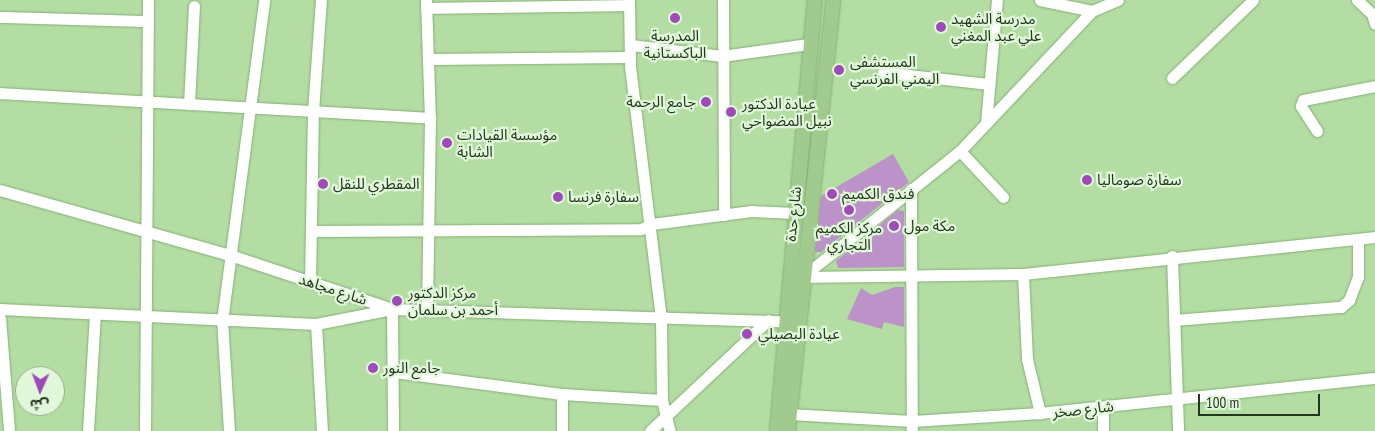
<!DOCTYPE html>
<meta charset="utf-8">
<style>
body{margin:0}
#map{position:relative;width:1375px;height:431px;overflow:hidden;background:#b3dda3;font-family:"PT Sans Narrow","Noto Sans Arabic",sans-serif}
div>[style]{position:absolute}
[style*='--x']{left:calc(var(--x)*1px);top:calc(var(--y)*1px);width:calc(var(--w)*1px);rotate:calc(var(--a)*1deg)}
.building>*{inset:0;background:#bc93c9}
.roads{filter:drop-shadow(0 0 1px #87af78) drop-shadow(0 0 1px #87af78)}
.minor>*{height:11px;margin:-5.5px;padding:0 5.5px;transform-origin:5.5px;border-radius:5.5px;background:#fff}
.major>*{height:14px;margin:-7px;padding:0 7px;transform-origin:7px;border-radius:7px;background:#a0ca8e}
.dots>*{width:14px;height:14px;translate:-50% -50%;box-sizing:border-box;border:2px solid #e1f7da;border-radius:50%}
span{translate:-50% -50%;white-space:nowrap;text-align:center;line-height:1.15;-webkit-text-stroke:4.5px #e1f7da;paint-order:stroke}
.poi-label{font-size:15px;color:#25361f}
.left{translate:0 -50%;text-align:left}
.right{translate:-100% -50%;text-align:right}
.street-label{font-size:15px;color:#25361f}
.north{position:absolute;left:15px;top:366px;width:50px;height:50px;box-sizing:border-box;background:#e1f7da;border:1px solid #96aa8f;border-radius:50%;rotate:182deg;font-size:14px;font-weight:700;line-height:20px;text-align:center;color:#25361f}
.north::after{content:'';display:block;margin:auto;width:18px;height:22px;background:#9f4ab9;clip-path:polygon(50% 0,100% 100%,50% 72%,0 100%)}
.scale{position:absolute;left:1198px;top:394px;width:122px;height:22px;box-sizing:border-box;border:2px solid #25361f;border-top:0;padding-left:6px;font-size:15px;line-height:18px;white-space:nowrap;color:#25361f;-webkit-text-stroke:4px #e1f7da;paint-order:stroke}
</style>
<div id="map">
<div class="building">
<i style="clip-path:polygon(893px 154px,909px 182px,821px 252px,815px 252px,821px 196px)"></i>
<i style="clip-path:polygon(898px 210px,904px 211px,904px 267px,838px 268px,836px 261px)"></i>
<i style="clip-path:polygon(895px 287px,904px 287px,904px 327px,884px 322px,882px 329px,847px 319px,861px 288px,872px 295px)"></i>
</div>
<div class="roads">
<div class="minor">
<i style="--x:426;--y:0;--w:118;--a:88.1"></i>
<i style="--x:430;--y:118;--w:190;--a:90.9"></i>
<i style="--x:629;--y:0;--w:66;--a:89.1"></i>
<i style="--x:630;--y:66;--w:254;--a:83"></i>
<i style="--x:661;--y:318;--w:82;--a:89.3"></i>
<i style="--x:662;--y:400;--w:32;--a:76"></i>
<i style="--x:723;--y:0;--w:215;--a:89.7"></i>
<i style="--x:1040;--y:0;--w:53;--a:11.9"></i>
<i style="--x:1357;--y:0;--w:21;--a:43"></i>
<i style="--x:1372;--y:14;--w:10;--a:73"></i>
<i style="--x:426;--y:8;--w:203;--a:-0.8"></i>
<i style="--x:0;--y:17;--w:147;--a:1.6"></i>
<i style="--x:631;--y:45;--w:92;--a:6.9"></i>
<i style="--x:722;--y:56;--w:87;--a:-7.9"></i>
<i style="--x:429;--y:59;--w:201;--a:-0.6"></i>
<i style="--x:883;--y:72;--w:107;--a:6.5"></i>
<i style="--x:1172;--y:78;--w:112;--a:-43.9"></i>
<i style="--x:0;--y:93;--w:431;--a:3.3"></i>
<i style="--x:189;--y:104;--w:98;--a:-87.1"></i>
<i style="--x:986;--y:123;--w:123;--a:-84.9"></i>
<i style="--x:1317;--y:131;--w:30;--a:-123"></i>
<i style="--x:1301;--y:106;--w:6;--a:-72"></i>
<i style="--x:1303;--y:100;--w:73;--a:-11"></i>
<i style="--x:960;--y:151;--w:63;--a:46.9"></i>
<i style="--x:911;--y:189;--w:242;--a:89.8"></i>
<i style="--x:0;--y:190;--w:242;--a:15.8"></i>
<i style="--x:233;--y:256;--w:168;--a:18.4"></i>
<i style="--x:392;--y:309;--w:403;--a:1.8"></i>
<i style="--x:312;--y:231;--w:329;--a:-0.3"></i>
<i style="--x:641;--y:229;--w:12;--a:-24"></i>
<i style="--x:652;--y:224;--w:100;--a:-7.5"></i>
<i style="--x:751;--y:211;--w:43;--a:2.7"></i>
<i style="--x:1172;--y:256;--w:175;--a:88"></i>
<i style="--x:1023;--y:274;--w:85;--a:87.3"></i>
<i style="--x:1027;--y:359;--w:56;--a:76.5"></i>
<i style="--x:802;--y:277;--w:221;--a:-0.8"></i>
<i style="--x:1023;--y:274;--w:354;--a:-6"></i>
<i style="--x:802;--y:277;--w:202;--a:-38.6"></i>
<i style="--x:960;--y:151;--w:192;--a:-46.7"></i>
<i style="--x:1092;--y:11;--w:28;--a:-23"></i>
<i style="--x:310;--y:282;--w:171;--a:-89"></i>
<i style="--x:313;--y:111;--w:111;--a:-85.9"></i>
<i style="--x:0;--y:309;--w:316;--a:2.7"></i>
<i style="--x:316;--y:324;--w:77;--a:-11.2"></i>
<i style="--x:392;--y:309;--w:122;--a:89.5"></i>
<i style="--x:0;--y:318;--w:113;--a:85.4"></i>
<i style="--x:1174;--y:320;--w:168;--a:-4.5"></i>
<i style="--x:1341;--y:307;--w:11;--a:-41"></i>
<i style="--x:1349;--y:300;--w:25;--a:-69"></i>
<i style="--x:1358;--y:277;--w:38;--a:-90"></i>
<i style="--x:316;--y:324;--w:107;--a:86.8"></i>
<i style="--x:394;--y:372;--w:169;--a:7.5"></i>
<i style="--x:562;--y:394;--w:100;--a:3.4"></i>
<i style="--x:562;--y:394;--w:37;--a:90"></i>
<i style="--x:1103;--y:407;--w:24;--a:90"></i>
<i style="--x:789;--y:414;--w:123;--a:3.3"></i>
<i style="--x:912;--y:421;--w:128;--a:-3.6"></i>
<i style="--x:1040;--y:413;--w:337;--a:-6"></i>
<i style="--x:88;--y:431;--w:117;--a:-86.6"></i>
<i style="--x:145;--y:431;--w:431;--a:-89.6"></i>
<i style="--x:229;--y:431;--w:110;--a:-93.6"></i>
<i style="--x:222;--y:321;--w:324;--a:-82.5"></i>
<i style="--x:650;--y:431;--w:162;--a:-43.2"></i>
</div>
<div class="major">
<i style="--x:777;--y:431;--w:433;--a:-85"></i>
<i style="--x:788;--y:431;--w:433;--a:-84"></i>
</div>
</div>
<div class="dots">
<i style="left:675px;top:18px;background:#9f4ab9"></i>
<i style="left:941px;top:27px;background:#9f4ab9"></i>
<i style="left:839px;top:70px;background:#9f4ab9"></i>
<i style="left:706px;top:102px;background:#9f4ab9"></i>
<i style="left:731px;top:112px;background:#9f4ab9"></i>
<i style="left:447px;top:143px;background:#9f4ab9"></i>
<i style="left:1087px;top:180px;background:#9f4ab9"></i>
<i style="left:323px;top:184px;background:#9f4ab9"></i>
<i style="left:832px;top:194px;background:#9f4ab9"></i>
<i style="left:558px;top:197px;background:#9f4ab9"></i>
<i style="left:849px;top:210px;background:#9f4ab9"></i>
<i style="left:894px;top:226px;background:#9f4ab9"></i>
<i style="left:397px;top:301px;background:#9f4ab9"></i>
<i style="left:747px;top:334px;background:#9f4ab9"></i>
<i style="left:373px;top:368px;background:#9f4ab9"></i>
</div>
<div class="poi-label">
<span class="left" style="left:951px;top:27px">مدرسة الشهيد<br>علي عبد المغني</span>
<span style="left:675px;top:44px">المدرسة<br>الباكستانية</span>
<span class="left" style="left:850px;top:70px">المستشفى<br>اليمني الفرنسي</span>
<span class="right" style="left:696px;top:102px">جامع الرحمة</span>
<span class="left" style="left:742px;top:112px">عيادة الدكتور<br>نبيل المضواحي</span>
<span class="left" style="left:457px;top:143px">مؤسسة القيادات<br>الشابة</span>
<span class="left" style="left:1097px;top:180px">سفارة صوماليا</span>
<span class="left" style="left:333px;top:184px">المقطري للنقل</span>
<span class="left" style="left:842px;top:194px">فندق الكميم</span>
<span class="left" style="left:568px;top:197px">سفارة فرنسا</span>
<span class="left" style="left:904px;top:226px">مكة مول</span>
<span style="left:849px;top:236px">مركز الكميم<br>التجاري</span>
<span class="left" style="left:408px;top:301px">مركز الدكتور<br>أحمد بن سلمان</span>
<span class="left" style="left:758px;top:334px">عيادة البصيلي</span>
<span class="left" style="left:383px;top:368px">جامع النور</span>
</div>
<div class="street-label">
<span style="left:793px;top:214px;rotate:-84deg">شارع حدة</span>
<span style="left:333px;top:289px;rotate:18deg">شارع مجاهد</span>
<span style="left:1083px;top:409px;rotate:-6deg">شارع صخر</span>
</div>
<div class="north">ش</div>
<div class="scale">100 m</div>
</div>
